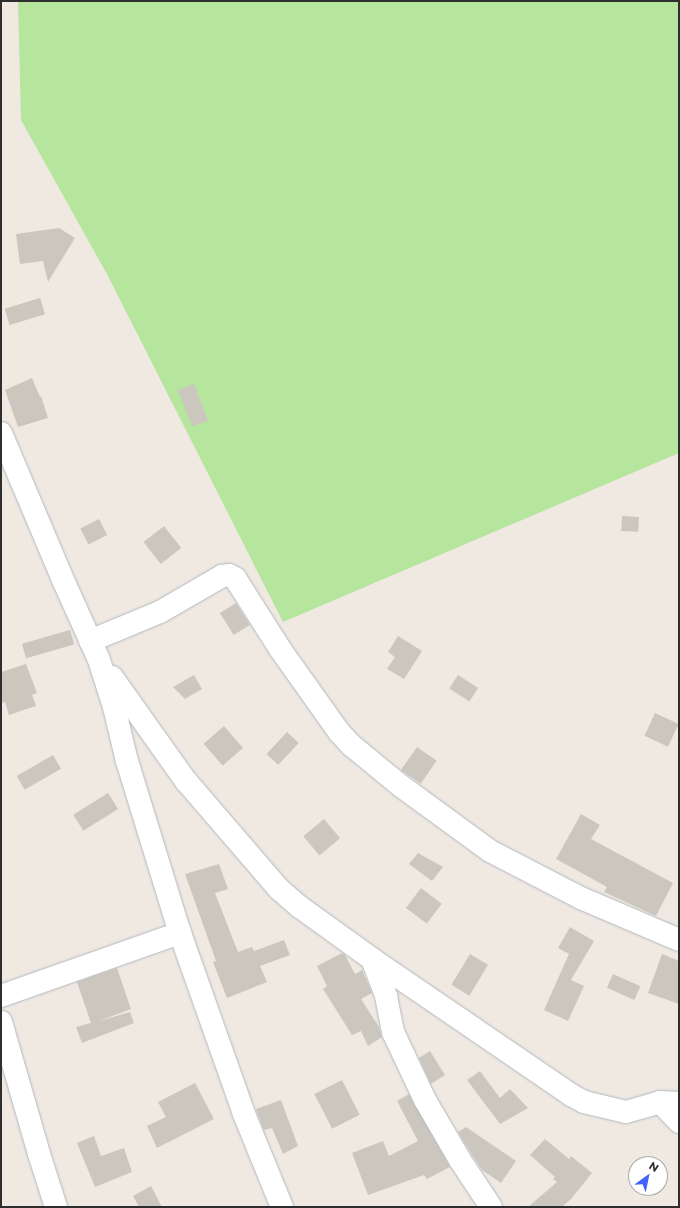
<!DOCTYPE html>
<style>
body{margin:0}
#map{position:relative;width:680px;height:1208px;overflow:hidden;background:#efe9e1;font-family:Montserrat,sans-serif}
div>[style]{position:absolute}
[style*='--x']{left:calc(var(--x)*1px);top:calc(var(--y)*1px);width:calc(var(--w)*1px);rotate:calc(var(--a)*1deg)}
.green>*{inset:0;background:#b6e59e}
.building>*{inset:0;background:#cbc7bf;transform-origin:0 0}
.roads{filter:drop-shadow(0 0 1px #b4b7c1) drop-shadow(0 0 1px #b4b7c1)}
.minor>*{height:22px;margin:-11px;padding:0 11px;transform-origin:11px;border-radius:11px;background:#fff}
span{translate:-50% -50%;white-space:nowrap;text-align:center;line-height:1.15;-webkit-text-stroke:3px #fff;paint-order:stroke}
.frame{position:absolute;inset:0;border:2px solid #2e2e2e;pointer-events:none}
.north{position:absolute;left:628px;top:1156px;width:40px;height:40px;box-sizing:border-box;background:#fff;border:1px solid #ababab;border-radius:50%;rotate:33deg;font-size:11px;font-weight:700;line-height:16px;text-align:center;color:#2e2e2e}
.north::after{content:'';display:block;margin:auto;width:14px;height:18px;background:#4264fb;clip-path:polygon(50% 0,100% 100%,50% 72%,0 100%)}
</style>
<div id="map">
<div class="green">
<i style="clip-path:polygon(18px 1px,679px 1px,679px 453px,283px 622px,108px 276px,21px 120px)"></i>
</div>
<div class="building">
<i style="clip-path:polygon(59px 228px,75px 238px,48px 282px,43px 261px,20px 264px,16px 234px)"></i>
<i style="left:40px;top:298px;width:17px;height:37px;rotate:73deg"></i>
<i style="clip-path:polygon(32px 378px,40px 397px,41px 396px,48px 418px,18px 427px,5px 390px)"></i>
<i style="left:194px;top:384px;width:39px;height:17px;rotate:69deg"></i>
<i style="left:622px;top:516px;width:17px;height:15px;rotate:3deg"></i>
<i style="left:99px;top:519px;width:18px;height:21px;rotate:63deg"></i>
<i style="left:164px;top:526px;width:28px;height:26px;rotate:52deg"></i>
<i style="left:236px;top:603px;width:26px;height:19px;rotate:58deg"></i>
<i style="left:70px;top:630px;width:15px;height:50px;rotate:74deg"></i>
<i style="clip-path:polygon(398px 636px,422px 651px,404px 679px,387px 669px,395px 657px,388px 652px)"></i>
<i style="clip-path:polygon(26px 664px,37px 693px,32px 695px,36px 706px,9px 715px,5px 702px,1px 703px,1px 672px)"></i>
<i style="clip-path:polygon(194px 675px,202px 689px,185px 699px,173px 687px)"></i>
<i style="left:458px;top:675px;width:24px;height:16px;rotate:33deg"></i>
<i style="left:655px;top:713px;width:26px;height:25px;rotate:25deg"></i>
<i style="left:224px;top:726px;width:29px;height:27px;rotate:49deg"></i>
<i style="left:287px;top:732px;width:16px;height:30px;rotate:43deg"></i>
<i style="left:417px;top:747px;width:24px;height:28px;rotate:35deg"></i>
<i style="left:53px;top:755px;width:16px;height:42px;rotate:60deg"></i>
<i style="left:108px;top:793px;width:19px;height:41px;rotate:58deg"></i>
<i style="clip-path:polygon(581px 814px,600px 825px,591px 839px,673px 883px,656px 916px,604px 892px,607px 887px,556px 859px)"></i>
<i style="left:324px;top:819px;width:25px;height:27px;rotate:50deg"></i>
<i style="clip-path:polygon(418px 853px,443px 867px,432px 881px,409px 864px)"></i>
<i style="clip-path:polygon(219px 864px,228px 889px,215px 893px,238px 952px,252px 947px,254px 951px,284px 940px,290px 955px,260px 966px,267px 982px,227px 998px,213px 962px,216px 961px,185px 874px)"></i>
<i style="left:421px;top:888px;width:26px;height:25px;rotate:37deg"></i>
<i style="clip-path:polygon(570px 927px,594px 941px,571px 980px,584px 986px,568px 1021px,544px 1010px,569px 954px,558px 948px)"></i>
<i style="clip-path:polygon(342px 953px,345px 955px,355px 974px,362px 970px,372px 993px,361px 999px,379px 1027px,382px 1037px,368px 1046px,361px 1031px,352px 1035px,323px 989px,327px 986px,317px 966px)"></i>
<i style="left:470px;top:954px;width:21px;height:36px;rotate:31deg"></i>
<i style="clip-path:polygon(662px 954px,679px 961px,679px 1004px,648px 993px)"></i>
<i style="clip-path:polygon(117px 968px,131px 1009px,99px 1021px,130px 1012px,134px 1023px,82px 1043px,76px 1027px,91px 1023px,77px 982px)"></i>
<i style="left:613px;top:974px;width:30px;height:15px;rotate:24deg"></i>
<i style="clip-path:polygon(430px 1051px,445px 1075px,431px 1084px,419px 1058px)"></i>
<i style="clip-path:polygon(480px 1071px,500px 1098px,510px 1089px,528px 1108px,500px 1124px,467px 1080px)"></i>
<i style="left:342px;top:1080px;width:39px;height:31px;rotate:63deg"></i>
<i style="clip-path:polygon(195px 1083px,214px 1119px,157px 1148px,147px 1126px,166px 1117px,158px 1102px)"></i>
<i style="clip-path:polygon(409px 1094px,450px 1167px,427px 1179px,424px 1175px,368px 1195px,352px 1153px,383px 1141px,389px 1156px,418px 1141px,397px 1101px)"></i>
<i style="clip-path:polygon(281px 1100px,298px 1146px,283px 1154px,272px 1128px,264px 1130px,256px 1109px)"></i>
<i style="clip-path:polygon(466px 1127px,516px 1161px,501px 1183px,482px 1170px,471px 1153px,458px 1132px)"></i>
<i style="clip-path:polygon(94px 1136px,101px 1156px,124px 1148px,132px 1172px,95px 1187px,77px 1143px)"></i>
<i style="clip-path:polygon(545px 1139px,569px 1159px,571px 1156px,592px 1173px,571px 1199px,562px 1207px,528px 1207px,557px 1182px,553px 1179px,555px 1177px,530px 1155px)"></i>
<i style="clip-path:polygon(151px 1186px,162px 1207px,139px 1207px,133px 1196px)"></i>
</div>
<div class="roads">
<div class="minor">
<i style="--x:1;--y:433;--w:162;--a:67.1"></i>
<i style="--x:64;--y:582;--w:85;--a:65.8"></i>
<i style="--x:99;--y:660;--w:49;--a:72.3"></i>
<i style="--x:114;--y:707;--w:56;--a:76.5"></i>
<i style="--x:127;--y:761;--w:180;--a:72.9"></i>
<i style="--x:180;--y:933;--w:192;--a:70.5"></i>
<i style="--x:244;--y:1114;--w:100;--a:67.8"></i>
<i style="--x:90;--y:641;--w:76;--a:-22.5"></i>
<i style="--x:160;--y:612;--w:72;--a:-30.1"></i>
<i style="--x:222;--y:576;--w:7;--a:-8"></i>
<i style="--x:229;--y:575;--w:7;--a:27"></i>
<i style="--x:235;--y:578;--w:84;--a:57.6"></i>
<i style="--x:280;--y:649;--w:102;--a:54.6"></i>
<i style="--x:339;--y:732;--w:18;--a:47"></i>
<i style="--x:351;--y:745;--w:65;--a:39.4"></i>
<i style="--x:401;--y:786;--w:110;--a:36.1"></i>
<i style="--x:490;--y:851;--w:105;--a:27.3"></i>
<i style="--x:583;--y:899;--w:104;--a:23.1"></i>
<i style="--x:112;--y:677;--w:128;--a:54.6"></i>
<i style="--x:186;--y:781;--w:143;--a:49.3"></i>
<i style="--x:279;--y:889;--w:28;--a:41"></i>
<i style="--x:300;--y:907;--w:89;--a:35.8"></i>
<i style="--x:372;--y:959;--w:241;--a:34.3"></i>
<i style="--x:571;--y:1095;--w:15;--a:28"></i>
<i style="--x:584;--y:1102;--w:43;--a:13.4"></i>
<i style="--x:626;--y:1112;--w:35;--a:-16"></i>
<i style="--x:660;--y:1102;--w:19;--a:3"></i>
<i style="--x:372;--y:959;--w:40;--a:69"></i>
<i style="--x:386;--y:996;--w:37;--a:79"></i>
<i style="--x:393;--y:1032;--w:75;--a:64.8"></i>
<i style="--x:425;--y:1100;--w:69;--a:59.7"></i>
<i style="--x:460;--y:1160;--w:56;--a:56.6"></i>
<i style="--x:1;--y:996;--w:190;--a:-19.4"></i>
<i style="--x:1;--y:1022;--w:137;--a:73.9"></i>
<i style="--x:39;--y:1154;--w:56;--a:72.2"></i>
<i style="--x:660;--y:1102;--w:28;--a:46"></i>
</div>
</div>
<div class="frame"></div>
<div class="north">N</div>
</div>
